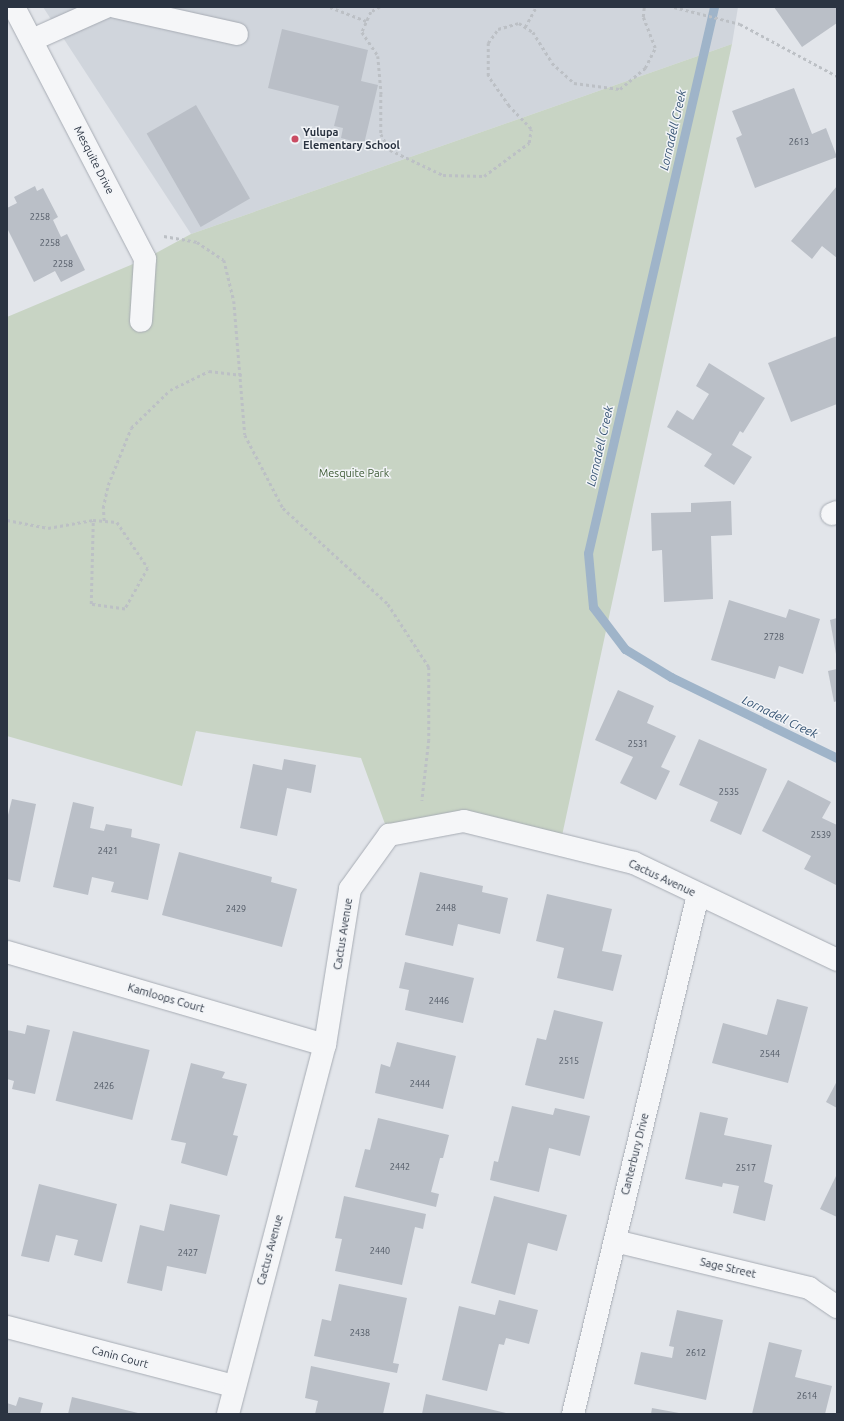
<!DOCTYPE html>
<style>
body{margin:0}
#map{position:relative;width:844px;height:1421px;overflow:hidden;background:#e2e5ea;font-family:Ubuntu,sans-serif}
div>[style]{position:absolute}
[style*='--x']{left:calc(var(--x)*1px);top:calc(var(--y)*1px);width:calc(var(--w)*1px);rotate:calc(var(--a)*1deg)}
.built>*{inset:0;background:#d0d5dc}
.green>*{inset:0;background:#c8d4c4}
.stream>*{height:9px;margin:-4.5px;padding:0 4.5px;transform-origin:4.5px;border-radius:4.5px;background:#9fb4c9}
.building>*{inset:0;background:#babfc7;transform-origin:0 0}
.path>*{height:2.5px;margin-top:-1.25px;transform-origin:0;background:repeating-linear-gradient(90deg,#bcc0c5 0 3px,transparent 0 6px)}
.roads{filter:drop-shadow(0 0 1px #a7acb4) drop-shadow(0 0 1px #a7acb4)}
.minor>*{height:22px;margin:-11px;padding:0 11px;transform-origin:11px;border-radius:11px;background:#f5f6f8}
.dots>*{width:11px;height:11px;translate:-50% -50%;box-sizing:border-box;border:2px solid #f2f4f7;border-radius:50%}
span{translate:-50% -50%;white-space:nowrap;text-align:center;line-height:1.15;-webkit-text-stroke:3px #f2f4f7;paint-order:stroke}
.number-label{font-size:9px;color:#4f5763}
.number-label span{-webkit-text-stroke-width:0}
.poi-label{font-size:11px;color:#2b3442;font-weight:700}
.left{translate:0 -50%;text-align:left}
.street-label{font-size:11px;color:#2b3442}
.park-label{font-size:11px;color:#405d38}
.water-label{font-size:12px;color:#365474;font-style:italic}
.frame{position:absolute;inset:0;border:8px solid #2b3442;pointer-events:none}
</style>
<div id="map">
<div class="built">
<i style="clip-path:polygon(43px 7px,738px 7px,732px 44px,191px 234px)"></i>
</div>
<div class="green">
<i style="clip-path:polygon(732px 44px,560px 845px,464px 821px,389px 835px,361px 758px,196px 731px,182px 786px,7px 736px,7px 317px,145px 259px,191px 234px)"></i>
</div>
<div class="stream">
<i style="--x:714;--y:7;--w:560;--a:102.99"></i>
<i style="--x:588;--y:553;--w:54;--a:84.7"></i>
<i style="--x:593;--y:607;--w:53;--a:52.7"></i>
<i style="--x:625;--y:649;--w:54;--a:31.3"></i>
<i style="--x:671;--y:677;--w:185;--a:26"></i>
</div>
<div class="building">
<i style="clip-path:polygon(774px 7px,837px 7px,837px 23px,802px 47px)"></i>
<i style="clip-path:polygon(282px 29px,368px 50px,361px 81px,378px 85px,364px 144px,341px 138px,343px 128px,334px 126px,339px 106px,268px 88px)"></i>
<i style="clip-path:polygon(794px 88px,812px 134px,826px 128px,837px 157px,755px 188px,736px 138px,742px 135px,732px 111px)"></i>
<i style="left:196px;top:105px;width:108px;height:57px;rotate:60deg"></i>
<i style="clip-path:polygon(35px 186px,37px 191px,43px 188px,58px 217px,53px 220px,61px 237px,67px 234px,85px 270px,61px 282px,55px 271px,34px 282px,7px 228px,7px 208px,17px 203px,14px 197px)"></i>
<i style="clip-path:polygon(837px 186px,837px 258px,822px 246px,812px 259px,791px 241px)"></i>
<i style="clip-path:polygon(837px 336px,837px 404px,791px 422px,768px 363px)"></i>
<i style="clip-path:polygon(709px 363px,765px 398px,743px 433px,740px 431px,732px 445px,752px 457px,734px 485px,704px 466px,712px 454px,667px 427px,677px 410px,693px 420px,709px 394px,696px 386px)"></i>
<i style="clip-path:polygon(731px 501px,732px 535px,711px 536px,713px 599px,664px 602px,662px 550px,652px 551px,651px 513px,691px 512px,691px 503px)"></i>
<i style="clip-path:polygon(729px 600px,786px 618px,789px 609px,820px 619px,803px 674px,779px 666px,775px 679px,711px 660px)"></i>
<i style="clip-path:polygon(837px 618px,837px 654px,836px 654px,830px 620px)"></i>
<i style="clip-path:polygon(837px 669px,837px 701px,834px 702px,828px 671px)"></i>
<i style="clip-path:polygon(618px 690px,654px 706px,647px 723px,676px 736px,661px 767px,670px 771px,656px 800px,620px 783px,633px 757px,595px 740px)"></i>
<i style="clip-path:polygon(699px 739px,767px 769px,741px 835px,710px 821px,718px 802px,679px 785px)"></i>
<i style="clip-path:polygon(284px 759px,316px 765px,311px 793px,287px 788px,277px 836px,240px 828px,253px 764px,282px 770px)"></i>
<i style="clip-path:polygon(788px 780px,831px 802px,822px 818px,837px 825px,836px 885px,804px 869px,811px 856px,762px 831px)"></i>
<i style="clip-path:polygon(12px 799px,36px 804px,20px 882px,7px 879px,7px 819px)"></i>
<i style="clip-path:polygon(73px 802px,94px 807px,90px 828px,104px 831px,106px 824px,132px 829px,131px 837px,160px 844px,148px 900px,111px 892px,114px 882px,92px 877px,88px 895px,53px 887px)"></i>
<i style="clip-path:polygon(179px 852px,272px 877px,271px 882px,297px 889px,282px 947px,162px 915px)"></i>
<i style="clip-path:polygon(420px 872px,483px 886px,482px 892px,508px 898px,500px 934px,458px 924px,453px 946px,405px 935px)"></i>
<i style="clip-path:polygon(547px 894px,612px 909px,602px 951px,622px 955px,613px 991px,557px 978px,564px 948px,536px 941px)"></i>
<i style="clip-path:polygon(405px 962px,474px 978px,463px 1023px,405px 1010px,409px 990px,399px 988px)"></i>
<i style="clip-path:polygon(777px 999px,808px 1007px,788px 1083px,712px 1063px,723px 1023px,767px 1035px)"></i>
<i style="clip-path:polygon(554px 1010px,603px 1022px,584px 1099px,525px 1085px,537px 1038px,546px 1040px)"></i>
<i style="clip-path:polygon(27px 1025px,50px 1030px,35px 1094px,12px 1089px,14px 1081px,7px 1079px,7px 1030px,25px 1034px)"></i>
<i style="left:73px;top:1031px;width:79px;height:72px;rotate:14deg"></i>
<i style="clip-path:polygon(397px 1042px,456px 1056px,443px 1109px,375px 1093px,381px 1064px,390px 1067px)"></i>
<i style="clip-path:polygon(191px 1063px,225px 1072px,222px 1078px,247px 1084px,233px 1135px,238px 1136px,227px 1176px,181px 1163px,186px 1143px,171px 1140px)"></i>
<i style="clip-path:polygon(837px 1081px,837px 1108px,826px 1102px)"></i>
<i style="clip-path:polygon(512px 1106px,553px 1115px,555px 1108px,590px 1116px,580px 1156px,549px 1148px,539px 1192px,490px 1180px,494px 1161px,498px 1162px)"></i>
<i style="clip-path:polygon(700px 1112px,728px 1118px,724px 1135px,772px 1145px,764px 1182px,773px 1185px,765px 1221px,733px 1213px,739px 1186px,723px 1183px,722px 1187px,685px 1179px)"></i>
<i style="clip-path:polygon(378px 1118px,449px 1135px,443px 1158px,440px 1158px,431px 1192px,439px 1194px,436px 1207px,355px 1187px,365px 1149px,370px 1150px)"></i>
<i style="clip-path:polygon(837px 1174px,837px 1217px,820px 1209px)"></i>
<i style="clip-path:polygon(39px 1184px,117px 1204px,102px 1262px,74px 1255px,78px 1240px,56px 1235px,49px 1262px,21px 1256px)"></i>
<i style="clip-path:polygon(344px 1196px,426px 1214px,423px 1229px,415px 1227px,402px 1285px,335px 1271px,342px 1239px,335px 1238px)"></i>
<i style="clip-path:polygon(494px 1196px,567px 1215px,557px 1251px,528px 1243px,515px 1295px,471px 1283px)"></i>
<i style="clip-path:polygon(170px 1204px,220px 1215px,206px 1274px,167px 1266px,162px 1291px,127px 1283px,140px 1225px,164px 1231px)"></i>
<i style="clip-path:polygon(339px 1284px,407px 1298px,393px 1363px,399px 1364px,397px 1373px,314px 1356px,322px 1319px,331px 1321px)"></i>
<i style="clip-path:polygon(499px 1300px,538px 1310px,529px 1344px,506px 1338px,504px 1345px,499px 1344px,487px 1391px,442px 1380px,459px 1306px,495px 1315px)"></i>
<i style="clip-path:polygon(677px 1310px,723px 1320px,706px 1400px,634px 1384px,641px 1352px,672px 1358px,674px 1347px,669px 1346px)"></i>
<i style="clip-path:polygon(769px 1342px,802px 1350px,795px 1377px,832px 1386px,825px 1414px,752px 1414px)"></i>
<i style="clip-path:polygon(311px 1366px,390px 1383px,383px 1414px,315px 1414px,318px 1401px,305px 1398px)"></i>
<i style="clip-path:polygon(426px 1394px,506px 1413px,506px 1414px,422px 1414px)"></i>
<i style="clip-path:polygon(19px 1397px,43px 1403px,40px 1414px,7px 1414px,7px 1403px,16px 1406px)"></i>
<i style="clip-path:polygon(72px 1397px,138px 1413px,138px 1414px,68px 1414px)"></i>
<i style="clip-path:polygon(652px 1408px,679px 1413px,679px 1414px,651px 1414px)"></i>
</div>
<div class="path">
<i style="--x:330;--y:7;--w:40;--a:21"></i>
<i style="--x:380;--y:7;--w:10;--a:151"></i>
<i style="--x:371;--y:12;--w:22;--a:114"></i>
<i style="--x:362;--y:32;--w:29;--a:56"></i>
<i style="--x:378;--y:56;--w:38;--a:85"></i>
<i style="--x:381;--y:94;--w:40;--a:90"></i>
<i style="--x:381;--y:134;--w:18;--a:61"></i>
<i style="--x:390;--y:150;--w:59;--a:25.3"></i>
<i style="--x:443;--y:175;--w:41;--a:1.4"></i>
<i style="--x:484;--y:176;--w:56;--a:-36.3"></i>
<i style="--x:529;--y:143;--w:14;--a:-82"></i>
<i style="--x:531;--y:129;--w:32;--a:-134"></i>
<i style="--x:509;--y:106;--w:37;--a:-125"></i>
<i style="--x:488;--y:76;--w:33;--a:-90"></i>
<i style="--x:488;--y:43;--w:17;--a:-54"></i>
<i style="--x:498;--y:29;--w:22;--a:-16"></i>
<i style="--x:519;--y:23;--w:17;--a:33"></i>
<i style="--x:533;--y:32;--w:36;--a:58"></i>
<i style="--x:552;--y:63;--w:30;--a:42"></i>
<i style="--x:574;--y:83;--w:46;--a:7.4"></i>
<i style="--x:620;--y:89;--w:33;--a:-40"></i>
<i style="--x:645;--y:68;--w:22;--a:-63"></i>
<i style="--x:655;--y:48;--w:33;--a:-111"></i>
<i style="--x:643;--y:17;--w:10;--a:-84"></i>
<i style="--x:674;--y:7;--w:68;--a:14.4"></i>
<i style="--x:740;--y:24;--w:110;--a:28.2"></i>
<i style="--x:525;--y:27;--w:23;--a:-61"></i>
<i style="--x:164;--y:236;--w:34;--a:10"></i>
<i style="--x:197;--y:242;--w:32;--a:34"></i>
<i style="--x:224;--y:260;--w:42;--a:76.3"></i>
<i style="--x:234;--y:301;--w:134;--a:85.3"></i>
<i style="--x:245;--y:435;--w:82;--a:62.5"></i>
<i style="--x:283;--y:508;--w:142;--a:42.4"></i>
<i style="--x:388;--y:604;--w:75;--a:56.9"></i>
<i style="--x:429;--y:667;--w:73;--a:90"></i>
<i style="--x:429;--y:740;--w:61;--a:96.5"></i>
<i style="--x:7;--y:520;--w:42;--a:11"></i>
<i style="--x:48;--y:528;--w:46;--a:-10.1"></i>
<i style="--x:93;--y:520;--w:24;--a:5"></i>
<i style="--x:117;--y:522;--w:55;--a:56"></i>
<i style="--x:148;--y:568;--w:47;--a:119.3"></i>
<i style="--x:125;--y:609;--w:34;--a:-172"></i>
<i style="--x:91;--y:604;--w:84;--a:-88.6"></i>
<i style="--x:104;--y:521;--w:13;--a:-94"></i>
<i style="--x:103;--y:508;--w:24;--a:-78"></i>
<i style="--x:108;--y:485;--w:61;--a:-68"></i>
<i style="--x:131;--y:428;--w:54;--a:-44.3"></i>
<i style="--x:170;--y:390;--w:43;--a:-26"></i>
<i style="--x:209;--y:371;--w:33;--a:7"></i>
</div>
<div class="roads">
<div class="minor">
<i style="--x:14;--y:7;--w:284;--a:62.5"></i>
<i style="--x:145;--y:259;--w:62;--a:93.7"></i>
<i style="--x:116;--y:7;--w:124;--a:12.6"></i>
<i style="--x:32;--y:40;--w:81;--a:-24"></i>
<i style="--x:832;--y:514;--w:5;--a:-22"></i>
<i style="--x:7;--y:952;--w:331;--a:16.3"></i>
<i style="--x:615;--y:1241;--w:200;--a:13.6"></i>
<i style="--x:809;--y:1288;--w:34;--a:34"></i>
<i style="--x:7;--y:1327;--w:235;--a:14.6"></i>
<i style="--x:228;--y:1414;--w:382;--a:-75.3"></i>
<i style="--x:325;--y:1045;--w:158;--a:-80.9"></i>
<i style="--x:350;--y:889;--w:67;--a:-54.2"></i>
<i style="--x:389;--y:835;--w:76;--a:-10.6"></i>
<i style="--x:464;--y:821;--w:175;--a:13.9"></i>
<i style="--x:634;--y:863;--w:225;--a:25.5"></i>
<i style="--x:573;--y:1414;--w:534;--a:-76.46"></i>
</div>
</div>
<div class="dots">
<i style="left:295px;top:139px;background:#ca4c63"></i>
</div>
<div class="number-label">
<span style="left:799px;top:142px">2613</span>
<span style="left:40px;top:217px">2258</span>
<span style="left:50px;top:243px">2258</span>
<span style="left:63px;top:264px">2258</span>
<span style="left:774px;top:637px">2728</span>
<span style="left:638px;top:744px">2531</span>
<span style="left:729px;top:792px">2535</span>
<span style="left:821px;top:835px">2539</span>
<span style="left:108px;top:851px">2421</span>
<span style="left:446px;top:908px">2448</span>
<span style="left:236px;top:909px">2429</span>
<span style="left:439px;top:1001px">2446</span>
<span style="left:770px;top:1054px">2544</span>
<span style="left:569px;top:1061px">2515</span>
<span style="left:420px;top:1084px">2444</span>
<span style="left:104px;top:1086px">2426</span>
<span style="left:400px;top:1167px">2442</span>
<span style="left:746px;top:1168px">2517</span>
<span style="left:380px;top:1251px">2440</span>
<span style="left:188px;top:1253px">2427</span>
<span style="left:360px;top:1333px">2438</span>
<span style="left:696px;top:1353px">2612</span>
<span style="left:807px;top:1396px">2614</span>
</div>
<div class="poi-label">
<span class="left" style="left:303px;top:139px">Yulupa<br>Elementary School</span>
</div>
<div class="street-label">
<span style="left:94px;top:160px;rotate:63deg">Mesquite Drive</span>
<span style="left:662px;top:878px;rotate:25deg">Cactus Avenue</span>
<span style="left:343px;top:934px;rotate:-81deg">Cactus Avenue</span>
<span style="left:166px;top:998px;rotate:16deg">Kamloops Court</span>
<span style="left:635px;top:1154px;rotate:-76deg">Canterbury Drive</span>
<span style="left:270px;top:1250px;rotate:-75deg">Cactus Avenue</span>
<span style="left:728px;top:1268px;rotate:13deg">Sage Street</span>
<span style="left:120px;top:1357px;rotate:15deg">Canin Court</span>
</div>
<div class="park-label">
<span style="left:354px;top:473px">Mesquite Park</span>
</div>
<div class="water-label">
<span style="left:673px;top:130px;rotate:-77deg">Lornadell Creek</span>
<span style="left:600px;top:446px;rotate:-77deg">Lornadell Creek</span>
<span style="left:780px;top:717px;rotate:26deg">Lornadell Creek</span>
</div>
<div class="frame"></div>
</div>
